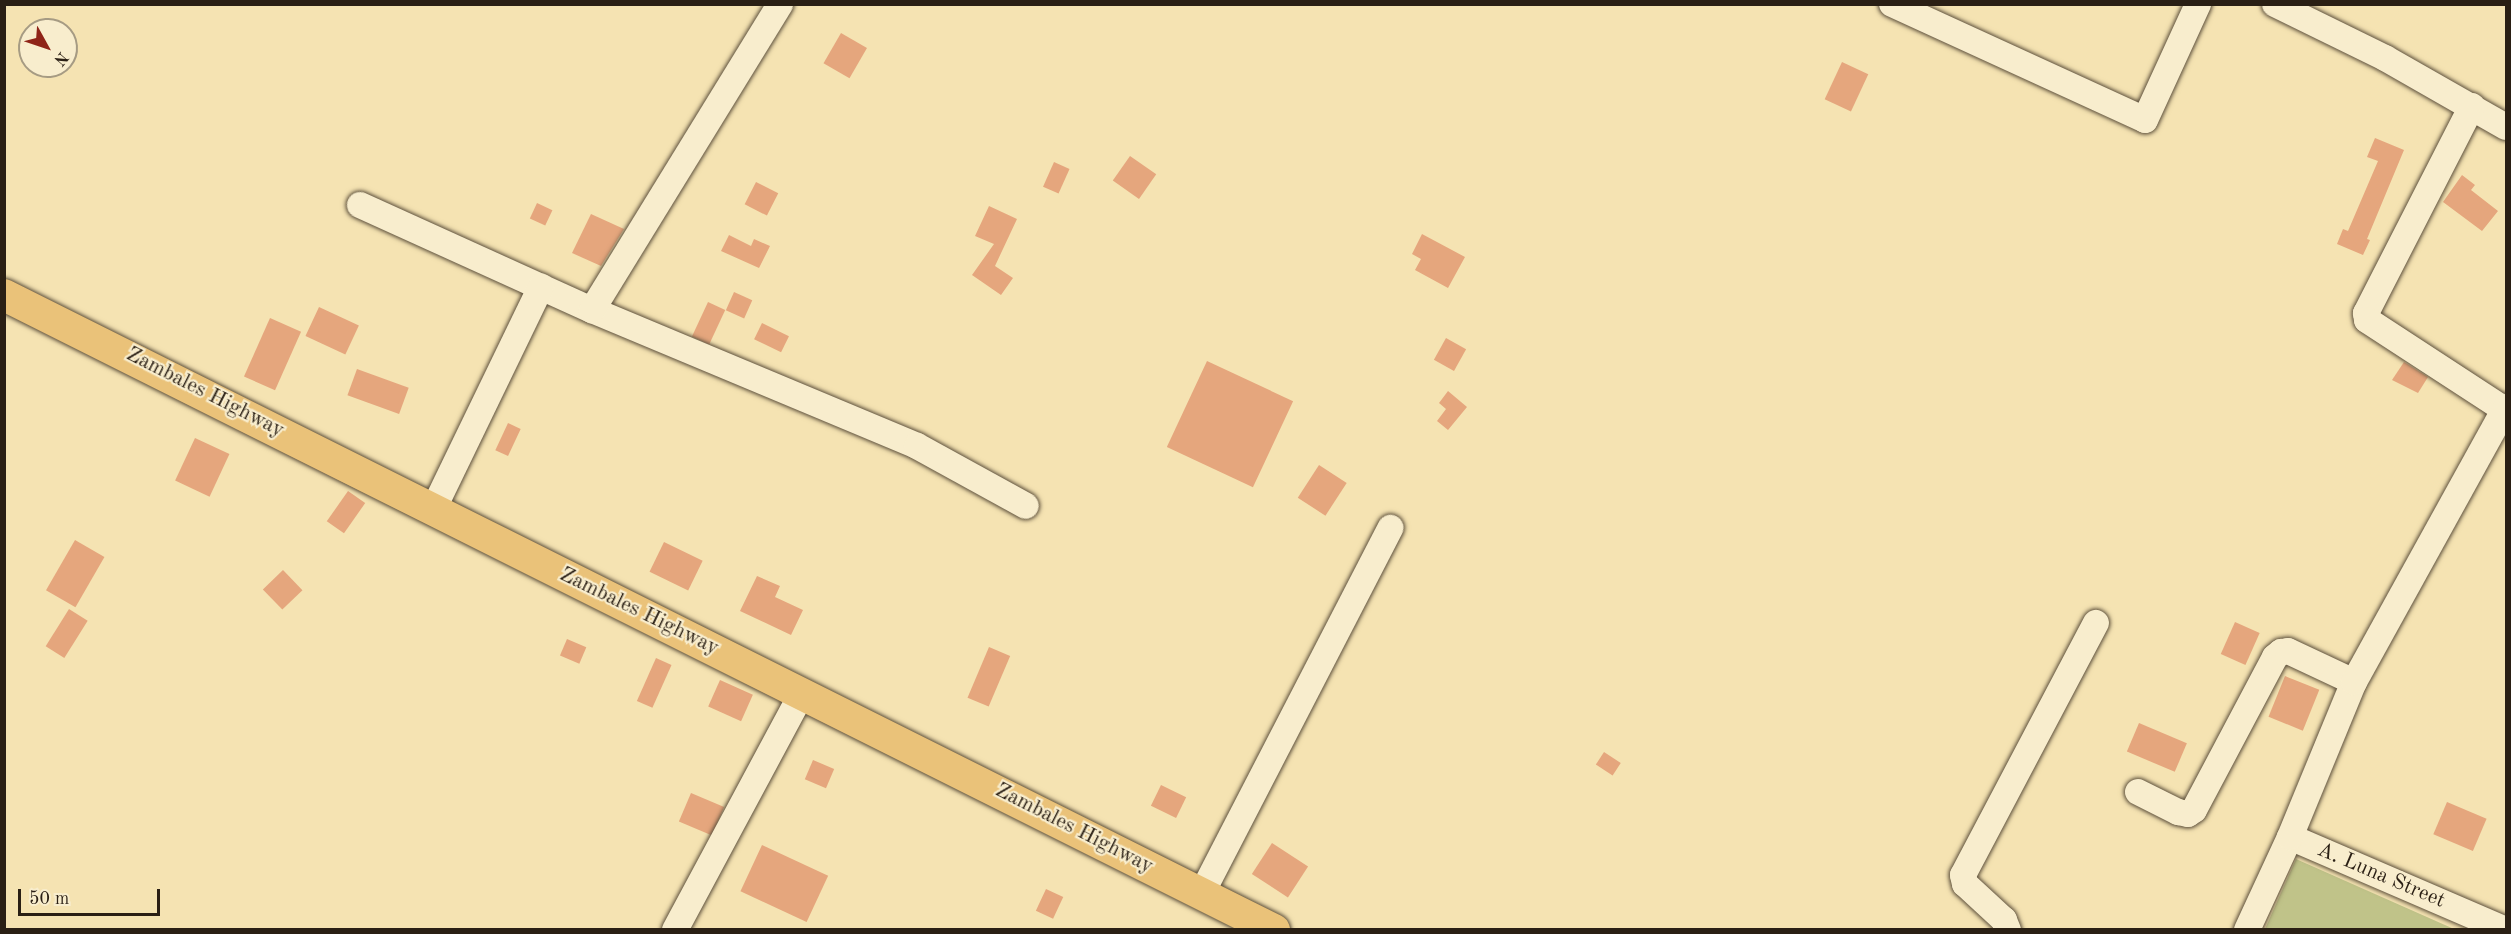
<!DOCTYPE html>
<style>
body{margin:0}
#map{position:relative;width:2511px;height:934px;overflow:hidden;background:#f5e3b2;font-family:"Old Standard TT",serif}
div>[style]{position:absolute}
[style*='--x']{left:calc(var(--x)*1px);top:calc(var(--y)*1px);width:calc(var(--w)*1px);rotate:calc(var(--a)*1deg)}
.green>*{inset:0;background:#c0c389}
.building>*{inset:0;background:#e5a67d;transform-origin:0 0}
.roads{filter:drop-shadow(0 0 2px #5d503c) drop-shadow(0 0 2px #5d503c)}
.minor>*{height:26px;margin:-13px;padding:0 13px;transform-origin:13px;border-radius:13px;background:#f8edcd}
.major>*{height:32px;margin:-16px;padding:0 16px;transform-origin:16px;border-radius:16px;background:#eac279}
span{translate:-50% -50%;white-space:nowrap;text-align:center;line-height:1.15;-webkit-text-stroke:4.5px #f8edcd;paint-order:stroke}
.street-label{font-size:21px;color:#2a1f14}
.frame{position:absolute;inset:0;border:6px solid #2a1f14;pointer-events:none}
.north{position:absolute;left:18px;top:18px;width:60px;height:60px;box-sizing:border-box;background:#f8edcd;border:2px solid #a69b83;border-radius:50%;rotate:130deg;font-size:16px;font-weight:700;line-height:24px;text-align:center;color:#2a1f14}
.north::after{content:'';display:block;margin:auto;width:21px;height:27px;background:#8f2418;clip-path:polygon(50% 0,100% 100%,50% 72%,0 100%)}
.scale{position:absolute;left:18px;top:889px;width:142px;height:27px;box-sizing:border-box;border:3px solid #2a1f14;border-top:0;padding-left:8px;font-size:18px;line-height:21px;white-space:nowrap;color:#2a1f14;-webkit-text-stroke:4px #f8edcd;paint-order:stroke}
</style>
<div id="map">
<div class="green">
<i style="clip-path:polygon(2296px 859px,2454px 929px,2265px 929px)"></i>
</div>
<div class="building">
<i style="left:841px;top:33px;width:30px;height:35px;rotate:30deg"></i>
<i style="left:1842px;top:62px;width:29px;height:41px;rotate:25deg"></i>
<i style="clip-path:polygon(2375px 138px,2404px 150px,2367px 239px,2370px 240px,2363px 255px,2337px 244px,2343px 229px,2348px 231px,2378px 161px,2367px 157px)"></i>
<i style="left:1130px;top:156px;width:32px;height:30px;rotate:35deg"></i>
<i style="left:1054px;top:162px;width:17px;height:27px;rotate:24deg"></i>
<i style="clip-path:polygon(2462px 175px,2475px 185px,2471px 190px,2498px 211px,2482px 231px,2443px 202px)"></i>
<i style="left:756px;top:182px;width:25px;height:25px;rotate:27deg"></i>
<i style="left:537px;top:203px;width:17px;height:17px;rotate:25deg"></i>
<i style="clip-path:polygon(989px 206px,1017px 219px,995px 266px,1013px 278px,1001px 295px,972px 275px,994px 244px,975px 236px)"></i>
<i style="clip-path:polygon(591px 214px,624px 229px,601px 266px,572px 253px)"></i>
<i style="clip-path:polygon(1422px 234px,1465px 257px,1448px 288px,1415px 270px,1421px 259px,1412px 254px)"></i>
<i style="clip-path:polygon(729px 235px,751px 246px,754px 239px,770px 246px,759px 268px,721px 251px)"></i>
<i style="left:734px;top:292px;width:20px;height:20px;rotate:24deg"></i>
<i style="left:708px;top:302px;width:19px;height:38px;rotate:25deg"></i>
<i style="left:319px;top:307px;width:44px;height:32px;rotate:25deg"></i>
<i style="left:270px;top:318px;width:34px;height:64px;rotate:24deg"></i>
<i style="left:762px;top:323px;width:30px;height:18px;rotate:26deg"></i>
<i style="left:1446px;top:338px;width:23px;height:25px;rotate:29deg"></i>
<i style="left:1207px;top:361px;width:95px;height:95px;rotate:25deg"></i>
<i style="clip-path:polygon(2404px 362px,2428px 377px,2418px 393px,2392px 380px)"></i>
<i style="left:357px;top:369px;width:55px;height:28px;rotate:20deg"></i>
<i style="clip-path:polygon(1448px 391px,1467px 407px,1448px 430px,1437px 421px,1446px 409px,1439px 403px)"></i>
<i style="left:508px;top:423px;width:14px;height:30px;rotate:25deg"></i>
<i style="left:195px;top:438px;width:38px;height:47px;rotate:25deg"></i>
<i style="left:1319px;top:465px;width:33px;height:39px;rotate:33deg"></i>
<i style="left:348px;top:491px;width:21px;height:37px;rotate:35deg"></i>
<i style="left:75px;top:540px;width:34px;height:58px;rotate:30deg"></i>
<i style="left:664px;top:542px;width:43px;height:33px;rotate:26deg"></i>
<i style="left:283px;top:570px;width:28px;height:28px;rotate:46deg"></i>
<i style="clip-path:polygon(757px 576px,780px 586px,775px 597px,803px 610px,791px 635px,740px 611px)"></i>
<i style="left:69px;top:609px;width:22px;height:44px;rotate:32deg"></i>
<i style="left:2235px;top:622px;width:27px;height:35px;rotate:24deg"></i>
<i style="left:567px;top:639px;width:21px;height:18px;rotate:23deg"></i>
<i style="left:989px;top:647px;width:23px;height:55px;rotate:23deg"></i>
<i style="left:656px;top:658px;width:17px;height:47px;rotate:24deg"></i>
<i style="left:2285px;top:676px;width:37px;height:44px;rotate:22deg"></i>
<i style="left:720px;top:680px;width:36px;height:29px;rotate:24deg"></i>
<i style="left:2139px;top:723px;width:52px;height:31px;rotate:23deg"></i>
<i style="left:1604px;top:752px;width:20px;height:15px;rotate:33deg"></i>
<i style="left:813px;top:760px;width:23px;height:21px;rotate:23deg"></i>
<i style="left:1161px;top:785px;width:28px;height:23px;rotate:26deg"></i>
<i style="left:691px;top:793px;width:36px;height:31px;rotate:23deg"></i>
<i style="left:2447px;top:802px;width:43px;height:35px;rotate:23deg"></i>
<i style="left:1272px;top:843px;width:43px;height:37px;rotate:33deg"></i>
<i style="left:762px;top:845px;width:73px;height:51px;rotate:25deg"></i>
<i style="left:1046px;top:889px;width:19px;height:24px;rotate:25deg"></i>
</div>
<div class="roads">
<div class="minor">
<i style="--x:1892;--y:4;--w:278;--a:24.6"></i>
<i style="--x:2145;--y:120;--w:128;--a:-65.4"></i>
<i style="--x:2275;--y:4;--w:123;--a:26.1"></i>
<i style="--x:2385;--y:58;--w:139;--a:29.7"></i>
<i style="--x:2472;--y:106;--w:233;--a:117.1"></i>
<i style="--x:2366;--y:313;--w:7;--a:82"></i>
<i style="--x:2367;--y:320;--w:165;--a:33.1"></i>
<i style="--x:360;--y:205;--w:255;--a:24.4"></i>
<i style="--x:592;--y:310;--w:352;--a:22.7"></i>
<i style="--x:917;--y:446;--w:124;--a:28.8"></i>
<i style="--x:592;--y:310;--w:359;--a:-58.4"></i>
<i style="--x:434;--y:508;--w:246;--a:-64.2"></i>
<i style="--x:2138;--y:792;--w:45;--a:26.6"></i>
<i style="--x:2178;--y:812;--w:10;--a:11"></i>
<i style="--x:2188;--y:814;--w:7;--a:-34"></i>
<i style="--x:2194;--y:810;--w:173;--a:-62.1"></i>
<i style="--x:2275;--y:657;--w:8;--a:-40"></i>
<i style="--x:2281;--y:652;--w:7;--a:-8"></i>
<i style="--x:2288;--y:651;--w:73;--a:25.2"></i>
<i style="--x:2290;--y:837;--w:235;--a:23.3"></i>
<i style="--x:1202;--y:893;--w:411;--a:-62.7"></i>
<i style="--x:675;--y:930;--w:269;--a:-61.8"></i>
<i style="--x:2008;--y:930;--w:11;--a:-112"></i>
<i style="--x:2004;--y:920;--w:53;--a:-137.3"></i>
<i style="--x:1965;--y:884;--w:9;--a:-103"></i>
<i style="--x:1963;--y:875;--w:285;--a:-62.2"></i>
<i style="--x:2247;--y:930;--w:102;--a:-65.2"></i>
<i style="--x:2290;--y:837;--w:168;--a:-67.6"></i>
<i style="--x:2354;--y:682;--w:314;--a:-61.1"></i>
</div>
<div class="major">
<i style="--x:4;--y:295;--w:1420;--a:26.57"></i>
</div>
</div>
<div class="street-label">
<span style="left:205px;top:393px;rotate:27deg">Zambales Highway</span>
<span style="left:639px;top:612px;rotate:26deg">Zambales Highway</span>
<span style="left:1074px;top:829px;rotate:27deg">Zambales Highway</span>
<span style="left:2381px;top:876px;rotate:23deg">A. Luna Street</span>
</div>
<div class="frame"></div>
<div class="north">N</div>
<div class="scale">50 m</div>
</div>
